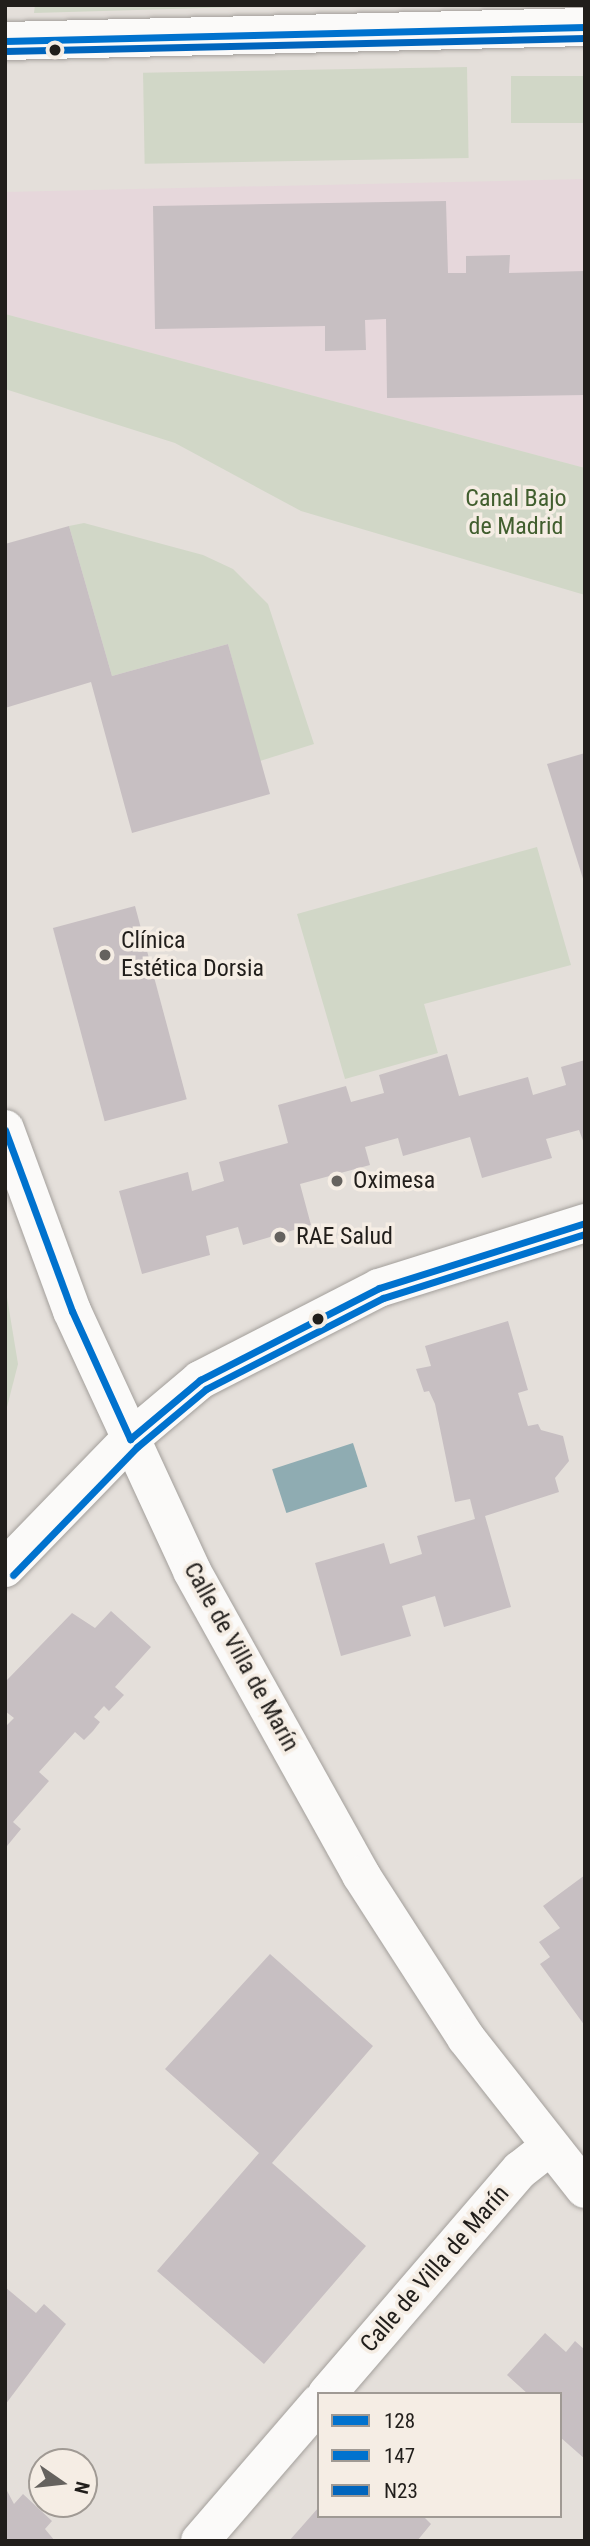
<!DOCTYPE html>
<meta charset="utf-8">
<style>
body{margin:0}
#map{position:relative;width:590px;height:2546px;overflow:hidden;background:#e4dfda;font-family:"Roboto Condensed",sans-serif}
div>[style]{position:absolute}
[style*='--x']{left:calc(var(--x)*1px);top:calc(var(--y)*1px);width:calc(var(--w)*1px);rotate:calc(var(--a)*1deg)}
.education>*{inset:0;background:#e6d7db}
.green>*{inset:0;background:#d1d7c7;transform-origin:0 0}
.water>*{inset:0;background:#8facb2;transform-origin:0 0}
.building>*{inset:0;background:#c7bfc2;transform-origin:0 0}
.roads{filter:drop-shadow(0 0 2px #a39f9b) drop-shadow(0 0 2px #a39f9b)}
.minor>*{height:38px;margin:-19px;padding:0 19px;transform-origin:19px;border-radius:19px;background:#fbfaf9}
.major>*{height:38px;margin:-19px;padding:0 19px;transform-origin:19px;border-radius:19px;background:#fbfaf9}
.bus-1>*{height:7px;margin:-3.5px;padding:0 3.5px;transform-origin:3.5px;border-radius:3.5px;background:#0072ce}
.bus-2>*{height:7px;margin:-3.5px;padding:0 3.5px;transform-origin:3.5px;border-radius:3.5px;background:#0072ce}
.bus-3>*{height:7px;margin:-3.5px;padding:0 3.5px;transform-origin:3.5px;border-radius:3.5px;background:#0065bd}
.dots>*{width:19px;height:19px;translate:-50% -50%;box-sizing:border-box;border:4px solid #f5ede4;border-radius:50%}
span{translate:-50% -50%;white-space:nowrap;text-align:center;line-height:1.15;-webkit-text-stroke:7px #f5ede4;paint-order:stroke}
.park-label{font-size:24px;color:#415e2e}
.poi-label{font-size:24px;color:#211e1b}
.left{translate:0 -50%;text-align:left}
.street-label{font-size:24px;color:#211e1b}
.frame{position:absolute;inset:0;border:7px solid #211e1b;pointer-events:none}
.legend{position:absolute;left:317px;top:2392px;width:245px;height:126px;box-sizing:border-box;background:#f5ede4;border:2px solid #a09a94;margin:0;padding:9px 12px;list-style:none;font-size:21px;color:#211e1b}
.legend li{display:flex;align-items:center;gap:14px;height:35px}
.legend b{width:35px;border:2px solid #a09a94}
.north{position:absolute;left:28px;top:2448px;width:70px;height:70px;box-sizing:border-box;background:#f5ede4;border:2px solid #a09a94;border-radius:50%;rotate:104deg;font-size:19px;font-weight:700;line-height:28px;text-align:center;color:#211e1b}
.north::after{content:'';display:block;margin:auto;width:24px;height:32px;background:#65625e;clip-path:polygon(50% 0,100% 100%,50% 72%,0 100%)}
</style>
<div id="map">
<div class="education">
<i style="clip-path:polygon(585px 179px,585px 468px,5px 314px,5px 192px)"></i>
</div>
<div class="green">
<i style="clip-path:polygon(35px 5px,306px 5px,34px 13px)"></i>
<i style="left:467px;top:67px;width:91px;height:324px;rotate:89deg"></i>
<i style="left:585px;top:76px;width:47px;height:74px;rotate:90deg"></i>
<i style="clip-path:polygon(5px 314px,585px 468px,585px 595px,301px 511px,175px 443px,5px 389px)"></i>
<i style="clip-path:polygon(84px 523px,203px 555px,233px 569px,268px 604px,314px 744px,260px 761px,228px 644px,112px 676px,69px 526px)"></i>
<i style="clip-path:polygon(537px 847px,571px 965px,424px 1004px,438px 1053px,345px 1079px,297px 914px)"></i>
<i style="clip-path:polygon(5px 1285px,18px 1364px,5px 1415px)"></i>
</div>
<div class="water">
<i style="left:353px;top:1443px;width:46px;height:85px;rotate:72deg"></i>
</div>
<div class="building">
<i style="clip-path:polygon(446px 201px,448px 273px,466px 273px,466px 256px,510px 255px,509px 273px,585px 271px,585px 395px,387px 398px,386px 319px,365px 320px,366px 350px,325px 351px,325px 326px,155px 329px,153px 206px)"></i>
<i style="clip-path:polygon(69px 526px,112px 676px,228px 644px,270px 794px,132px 833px,91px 682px,5px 708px,5px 544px)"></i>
<i style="clip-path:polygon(585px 753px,585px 882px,584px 882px,547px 764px)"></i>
<i style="left:135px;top:906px;width:200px;height:85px;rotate:75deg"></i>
<i style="clip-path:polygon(447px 1054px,459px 1096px,528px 1077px,533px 1095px,566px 1085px,561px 1067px,585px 1060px,585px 1146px,579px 1130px,546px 1139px,552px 1158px,482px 1178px,470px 1137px,403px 1156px,398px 1138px,365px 1147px,370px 1165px,300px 1184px,311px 1225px,243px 1245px,238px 1227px,206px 1236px,210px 1255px,142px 1274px,119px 1191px,188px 1172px,192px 1191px,224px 1181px,219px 1162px,288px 1143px,278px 1105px,346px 1086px,351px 1102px,384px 1093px,379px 1075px)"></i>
<i style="clip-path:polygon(508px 1321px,528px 1390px,518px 1393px,528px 1426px,538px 1424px,541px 1430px,563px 1436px,569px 1461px,555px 1478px,559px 1492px,485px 1516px,511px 1607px,444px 1627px,435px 1596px,402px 1606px,411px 1636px,341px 1656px,315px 1563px,384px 1543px,390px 1564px,422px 1554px,417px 1536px,475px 1519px,470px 1499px,455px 1502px,435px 1404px,429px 1391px,424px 1392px,416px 1369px,431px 1366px,425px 1346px)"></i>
<i style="clip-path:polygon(111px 1611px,151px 1647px,115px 1687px,124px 1695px,109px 1711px,104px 1706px,94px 1717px,100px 1722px,93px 1731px,84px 1740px,75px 1732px,39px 1772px,49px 1781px,13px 1822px,21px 1829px,7px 1846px,5px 1727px,14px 1718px,5px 1711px,7px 1680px,72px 1613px,95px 1628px)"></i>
<i style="clip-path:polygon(585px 1875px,585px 2026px,540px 1964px,550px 1957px,539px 1942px,560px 1928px,543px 1906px)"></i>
<i style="clip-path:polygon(270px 1954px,373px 2046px,272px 2163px,366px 2246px,264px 2364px,157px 2271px,259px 2153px,165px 2069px)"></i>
<i style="clip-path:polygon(5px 2287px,36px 2313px,44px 2304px,66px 2324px,5px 2405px)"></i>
<i style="clip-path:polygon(545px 2333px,566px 2352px,575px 2341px,585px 2350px,585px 2459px,560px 2437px,560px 2394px,528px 2394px,507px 2375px)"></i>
<i style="clip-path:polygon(5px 2487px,14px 2504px,23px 2494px,52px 2521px,45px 2529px,55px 2541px,5px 2541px)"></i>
<i style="clip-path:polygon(319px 2507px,319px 2516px,423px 2516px,431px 2524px,417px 2541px,289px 2541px)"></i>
</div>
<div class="roads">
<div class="minor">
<i style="--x:5;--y:1129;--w:194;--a:69.8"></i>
<i style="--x:72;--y:1311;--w:286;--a:65.2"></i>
<i style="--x:192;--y:1571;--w:348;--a:60.9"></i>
<i style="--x:361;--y:1875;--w:194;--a:57.2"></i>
<i style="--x:466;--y:2038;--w:192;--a:51.8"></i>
<i style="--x:5;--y:1568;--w:180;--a:-45.9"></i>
<i style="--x:130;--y:1439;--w:92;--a:-40.1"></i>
<i style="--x:200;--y:1380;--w:201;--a:-27.2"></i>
<i style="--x:379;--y:1288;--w:216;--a:-17.5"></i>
<i style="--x:327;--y:2394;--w:296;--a:-49.3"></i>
<i style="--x:520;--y:2170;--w:36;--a:-38"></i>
<i style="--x:200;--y:2541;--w:182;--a:-49.2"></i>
</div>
<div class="major">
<i style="--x:5;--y:41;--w:580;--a:-1.38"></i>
</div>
</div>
<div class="bus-1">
<i style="--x:5;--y:41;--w:580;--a:-1.38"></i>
<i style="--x:5;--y:1130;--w:193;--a:69.7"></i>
<i style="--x:72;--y:1311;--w:141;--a:65.6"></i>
<i style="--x:130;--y:1439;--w:92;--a:-40.1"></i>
<i style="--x:200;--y:1380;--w:201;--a:-27.2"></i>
<i style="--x:379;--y:1288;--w:216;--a:-17.5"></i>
</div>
<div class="bus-2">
<i style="--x:13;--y:1575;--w:178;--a:-45.9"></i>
<i style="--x:137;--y:1447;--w:90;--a:-40"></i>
<i style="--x:206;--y:1389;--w:199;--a:-27.2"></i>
<i style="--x:383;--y:1298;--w:212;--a:-17.6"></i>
</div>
<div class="bus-3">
<i style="--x:5;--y:51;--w:580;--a:-1.28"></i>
</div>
<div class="dots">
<i style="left:55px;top:50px;background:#211e1b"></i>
<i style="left:105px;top:955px;background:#65625e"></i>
<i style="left:337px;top:1181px;background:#65625e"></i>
<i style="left:280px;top:1237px;background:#65625e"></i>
<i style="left:318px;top:1319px;background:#211e1b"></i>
</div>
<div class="park-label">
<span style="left:516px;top:513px">Canal Bajo<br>de Madrid</span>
</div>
<div class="poi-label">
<span class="left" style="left:121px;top:955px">Clínica<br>Estética Dorsia</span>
<span class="left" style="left:353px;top:1181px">Oximesa</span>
<span class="left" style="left:296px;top:1237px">RAE Salud</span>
</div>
<div class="street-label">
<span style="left:241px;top:1657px;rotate:61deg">Calle de Villa de Marín</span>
<span style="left:435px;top:2269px;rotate:-49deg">Calle de Villa de Marín</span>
</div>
<div class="frame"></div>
<ul class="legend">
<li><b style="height:9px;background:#0072ce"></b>128</li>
<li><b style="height:9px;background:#0072ce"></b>147</li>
<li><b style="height:9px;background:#0065bd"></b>N23</li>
</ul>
<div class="north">N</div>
</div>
